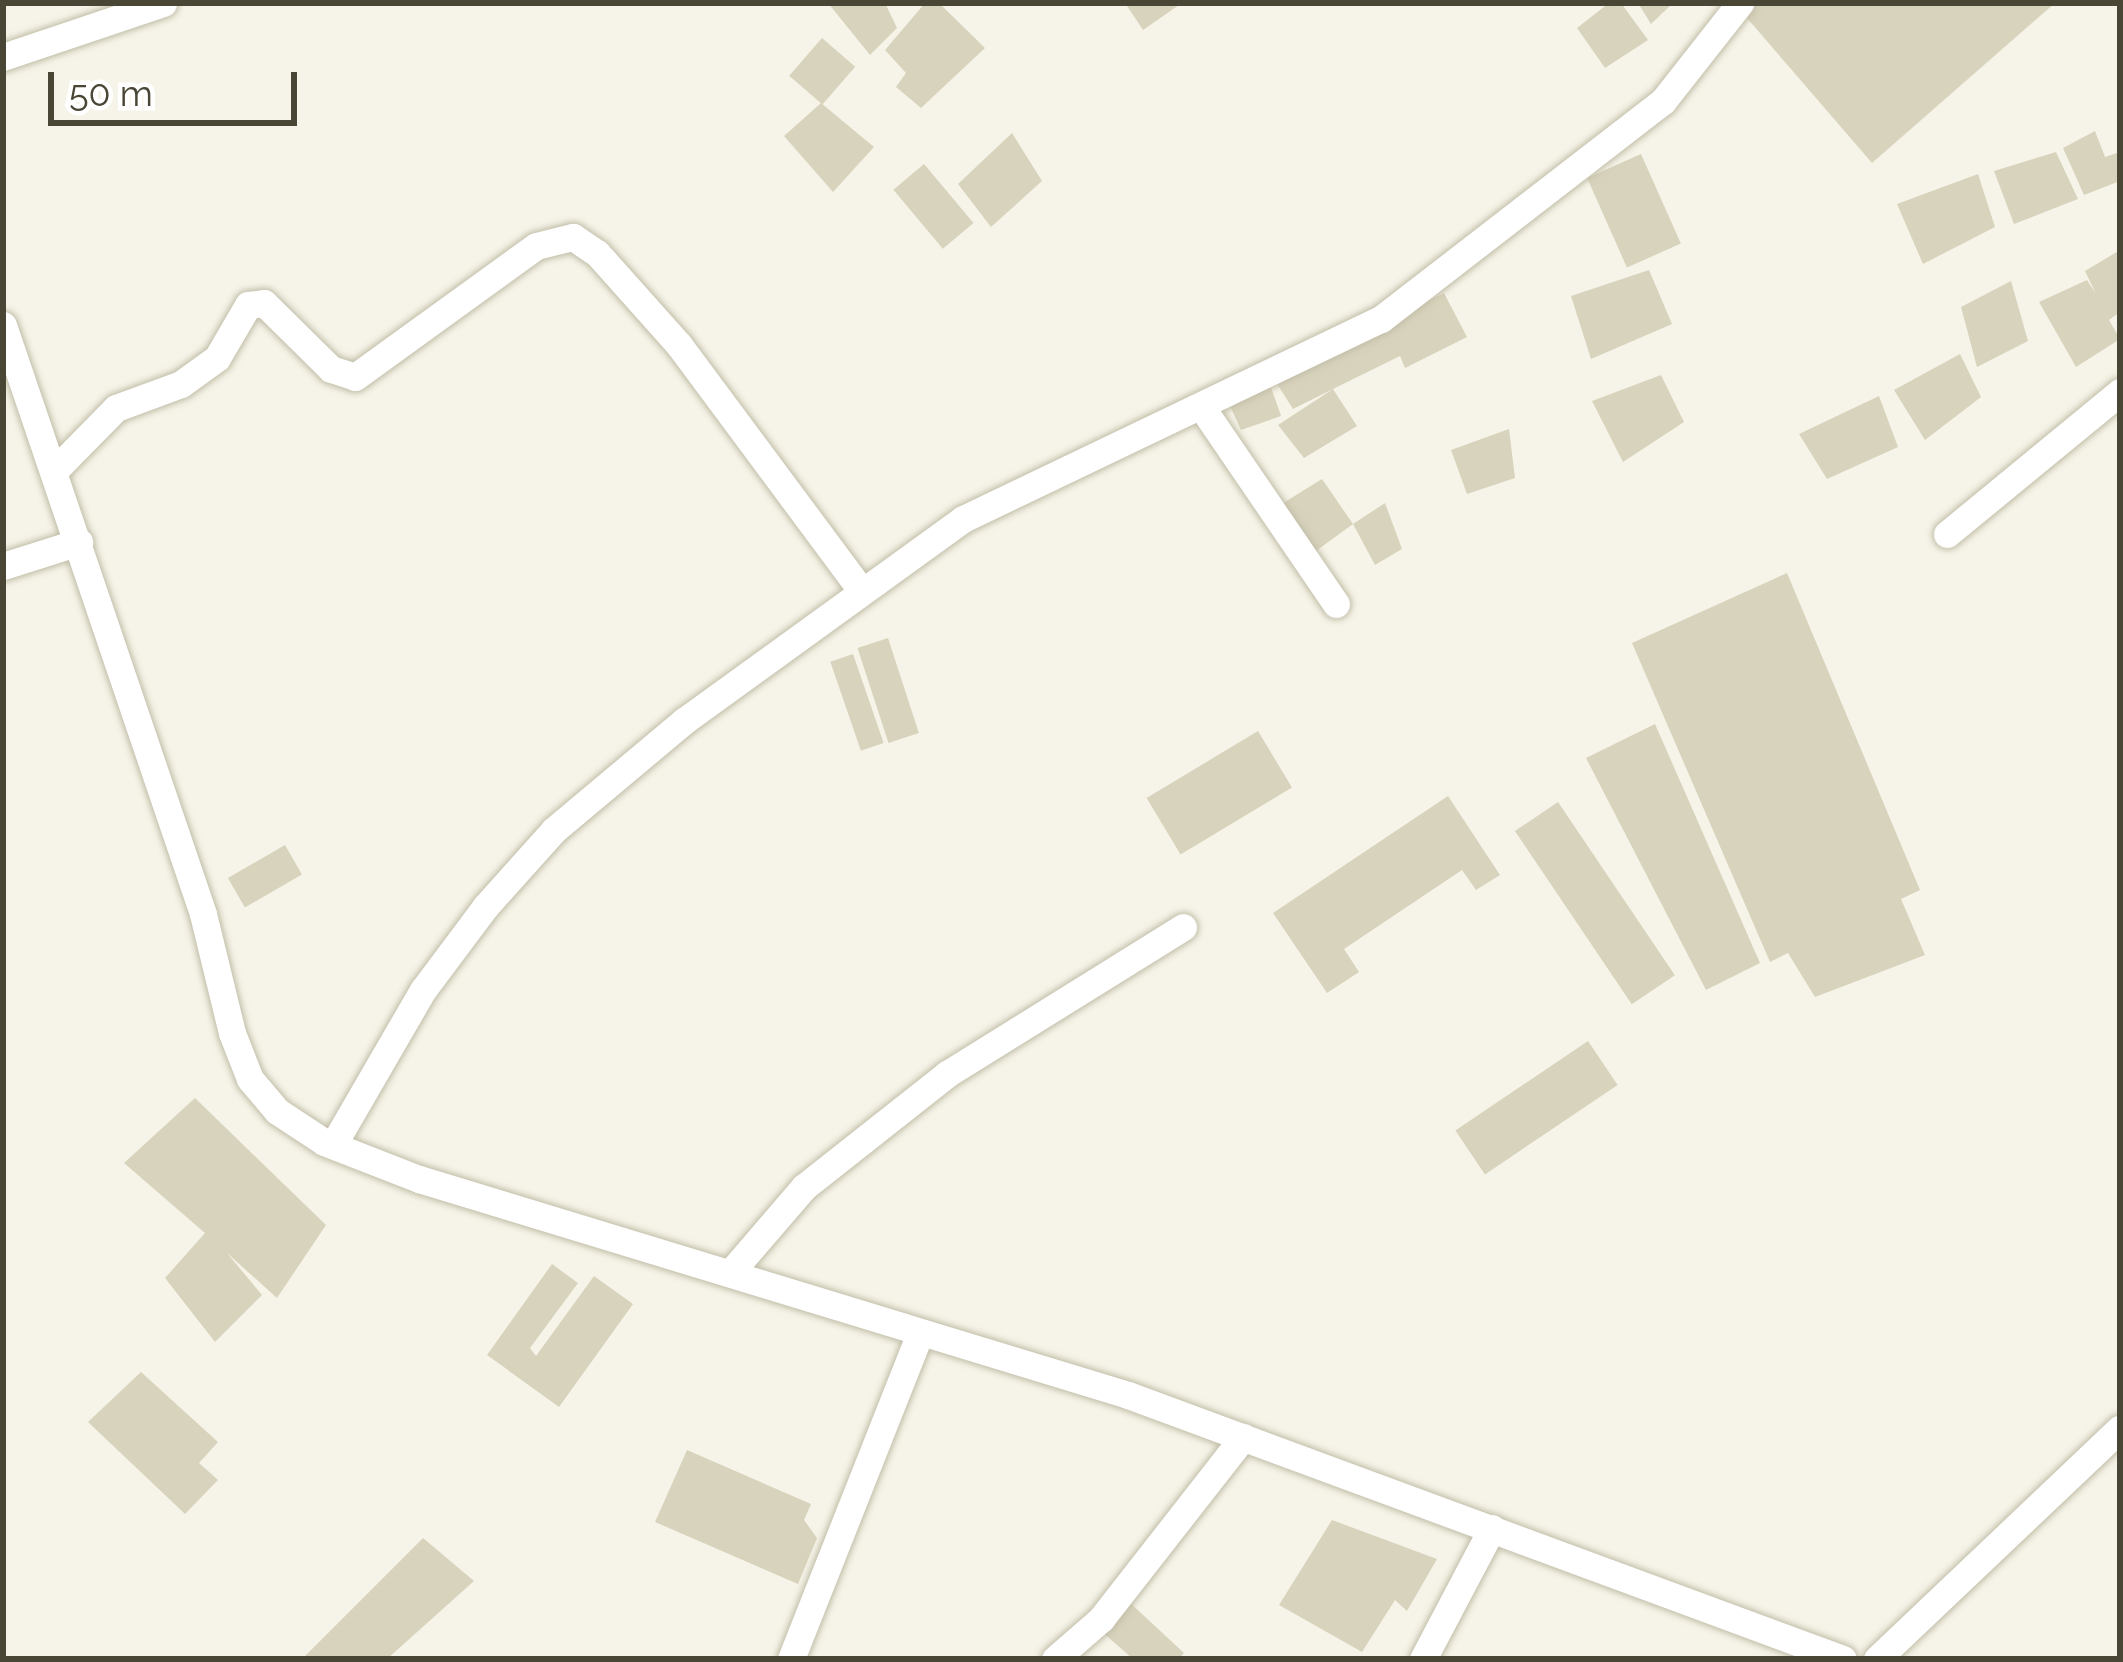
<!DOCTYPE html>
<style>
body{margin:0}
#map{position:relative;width:2123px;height:1662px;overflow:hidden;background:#f6f4e8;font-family:Raleway,sans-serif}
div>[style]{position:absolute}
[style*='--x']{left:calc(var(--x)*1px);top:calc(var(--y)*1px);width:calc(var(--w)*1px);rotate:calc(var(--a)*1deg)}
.building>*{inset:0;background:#d8d3bc;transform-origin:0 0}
.roads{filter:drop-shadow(0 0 3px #c2bea9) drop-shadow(0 0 3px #c2bea9)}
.minor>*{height:27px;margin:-13.5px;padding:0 13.5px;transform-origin:13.5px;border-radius:13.5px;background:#fff}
span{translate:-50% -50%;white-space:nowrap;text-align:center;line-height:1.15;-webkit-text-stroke:12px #fff;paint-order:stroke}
.frame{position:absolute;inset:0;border:6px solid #4a4636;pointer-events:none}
.scale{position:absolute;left:48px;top:72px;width:249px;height:54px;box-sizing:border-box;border:6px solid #4a4636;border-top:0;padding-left:15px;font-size:36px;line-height:42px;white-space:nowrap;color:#4a4636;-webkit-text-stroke:9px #fff;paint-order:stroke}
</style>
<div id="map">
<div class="building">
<i style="clip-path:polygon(828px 3px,885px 3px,897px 28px,870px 55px)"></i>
<i style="clip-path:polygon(925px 3px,939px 3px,985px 48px,921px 108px,896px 87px,906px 73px,885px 50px)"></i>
<i style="clip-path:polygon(1125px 3px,1182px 3px,1143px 30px)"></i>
<i style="clip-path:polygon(1609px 3px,1621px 3px,1648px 40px,1605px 68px,1577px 28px)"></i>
<i style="clip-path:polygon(1638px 3px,1673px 3px,1651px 24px)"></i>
<i style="clip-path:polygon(1734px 3px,2055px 3px,1872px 163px)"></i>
<i style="left:822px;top:38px;width:44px;height:50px;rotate:41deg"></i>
<i style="clip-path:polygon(821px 103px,874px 147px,833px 192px,784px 136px)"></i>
<i style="clip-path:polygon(2095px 131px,2105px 157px,2120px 152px,2120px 181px,2084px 195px,2063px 148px)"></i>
<i style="clip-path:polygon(1012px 133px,1042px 181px,991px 227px,958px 184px)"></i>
<i style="clip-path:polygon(2056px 152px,2078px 199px,2014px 224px,1994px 171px)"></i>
<i style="left:1641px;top:154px;width:98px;height:59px;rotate:66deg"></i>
<i style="left:924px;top:164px;width:77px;height:40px;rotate:50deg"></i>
<i style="clip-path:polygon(1978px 174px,1995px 227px,1923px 264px,1897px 204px)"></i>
<i style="clip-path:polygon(2120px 250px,2120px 312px,2109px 320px,2120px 339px,2076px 367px,2039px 302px,2087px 280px,2096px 294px,2085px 271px)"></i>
<i style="clip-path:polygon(1649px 270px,1672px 324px,1591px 359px,1571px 296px)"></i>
<i style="clip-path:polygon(2011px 281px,2028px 341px,1977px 367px,1961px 307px)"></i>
<i style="clip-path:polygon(1444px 293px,1467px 337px,1405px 368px,1400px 356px,1333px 389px,1357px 426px,1304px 458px,1278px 425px,1333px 389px,1293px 409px,1274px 379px)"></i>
<i style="clip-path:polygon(1960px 354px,1981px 397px,1925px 440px,1894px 390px)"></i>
<i style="clip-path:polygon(1661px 375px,1684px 422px,1623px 462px,1592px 401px)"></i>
<i style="clip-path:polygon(1267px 376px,1281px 416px,1241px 430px,1226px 397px)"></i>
<i style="clip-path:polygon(1879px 396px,1898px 447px,1827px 479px,1799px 434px)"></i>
<i style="clip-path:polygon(1509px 429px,1515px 478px,1467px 494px,1451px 450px)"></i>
<i style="clip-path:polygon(1322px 479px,1353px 524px,1385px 503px,1402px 549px,1375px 565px,1353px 524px,1316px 551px,1280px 505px)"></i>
<i style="clip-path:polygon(1787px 573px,1920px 890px,1901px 899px,1925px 955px,1815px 997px,1788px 953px,1770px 962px,1632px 643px)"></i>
<i style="left:888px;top:638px;width:100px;height:32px;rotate:72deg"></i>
<i style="left:853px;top:654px;width:94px;height:24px;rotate:71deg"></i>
<i style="clip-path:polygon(1655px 724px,1760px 963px,1706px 990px,1586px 758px)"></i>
<i style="left:1258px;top:731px;width:66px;height:130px;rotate:59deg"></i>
<i style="clip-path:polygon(1448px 796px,1500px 875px,1476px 890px,1462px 870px,1344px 949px,1359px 972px,1327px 993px,1273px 913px)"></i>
<i style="left:1558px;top:802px;width:209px;height:52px;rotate:56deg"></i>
<i style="left:285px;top:845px;width:34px;height:66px;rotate:60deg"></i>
<i style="left:1588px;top:1041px;width:53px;height:160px;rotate:56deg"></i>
<i style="clip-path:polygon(195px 1098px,326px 1225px,277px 1298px,227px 1253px,262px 1295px,215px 1342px,165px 1278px,205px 1233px,124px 1163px)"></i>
<i style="clip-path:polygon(552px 1264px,578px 1283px,530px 1348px,536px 1356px,594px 1276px,633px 1304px,559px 1407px,487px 1355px)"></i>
<i style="clip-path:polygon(141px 1372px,218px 1442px,199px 1463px,218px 1480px,185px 1514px,88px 1422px)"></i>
<i style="clip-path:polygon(687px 1450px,811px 1504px,804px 1520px,817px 1538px,798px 1584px,655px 1522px)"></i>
<i style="clip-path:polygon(1332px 1520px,1437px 1559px,1407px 1611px,1395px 1600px,1362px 1652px,1279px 1605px)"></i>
<i style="clip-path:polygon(423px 1538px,474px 1581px,387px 1659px,302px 1659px)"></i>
<i style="clip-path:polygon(1128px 1601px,1184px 1653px,1179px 1659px,1133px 1659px,1100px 1630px)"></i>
</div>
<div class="roads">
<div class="minor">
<i style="--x:3;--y:57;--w:169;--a:-18.6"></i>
<i style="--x:3;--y:325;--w:622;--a:71.24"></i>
<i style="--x:203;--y:914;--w:122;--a:76.3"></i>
<i style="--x:232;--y:1033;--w:49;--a:68.6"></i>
<i style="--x:250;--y:1079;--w:42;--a:49.8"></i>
<i style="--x:277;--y:1111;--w:56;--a:33.4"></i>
<i style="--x:324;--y:1142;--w:102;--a:21.3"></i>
<i style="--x:419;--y:1179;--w:741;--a:16.94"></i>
<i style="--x:1128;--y:1395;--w:762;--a:20.27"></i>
<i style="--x:1203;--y:409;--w:236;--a:55.7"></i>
<i style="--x:54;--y:471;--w:88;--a:-45.5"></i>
<i style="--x:116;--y:408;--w:69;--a:-20.3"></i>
<i style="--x:181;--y:384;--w:44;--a:-35.8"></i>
<i style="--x:217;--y:358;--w:61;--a:-59.7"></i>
<i style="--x:248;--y:305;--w:16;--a:-7"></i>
<i style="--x:264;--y:303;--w:94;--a:44.6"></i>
<i style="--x:331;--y:369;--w:25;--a:18"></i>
<i style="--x:355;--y:377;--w:223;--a:-35.9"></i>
<i style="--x:536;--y:246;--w:38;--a:-14"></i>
<i style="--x:573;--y:237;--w:29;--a:34"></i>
<i style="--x:597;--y:253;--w:123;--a:48.3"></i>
<i style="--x:679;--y:345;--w:304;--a:53.4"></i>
<i style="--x:1947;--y:534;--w:224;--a:-39.4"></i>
<i style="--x:3;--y:566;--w:80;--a:-17.5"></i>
<i style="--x:333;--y:1145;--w:179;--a:-59.9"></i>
<i style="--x:423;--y:990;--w:104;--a:-53.2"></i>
<i style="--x:485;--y:907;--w:103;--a:-48.1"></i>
<i style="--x:554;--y:830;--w:170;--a:-40"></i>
<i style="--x:684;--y:721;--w:344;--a:-35.9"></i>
<i style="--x:963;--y:519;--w:463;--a:-25.6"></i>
<i style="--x:1381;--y:319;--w:356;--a:-37.7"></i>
<i style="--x:1663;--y:101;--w:125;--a:-51.8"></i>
<i style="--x:730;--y:1273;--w:113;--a:-49.3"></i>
<i style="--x:804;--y:1187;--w:182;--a:-38.3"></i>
<i style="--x:947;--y:1074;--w:278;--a:-31.9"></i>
<i style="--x:791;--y:1659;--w:350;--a:-68.4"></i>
<i style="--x:1055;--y:1659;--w:61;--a:-41"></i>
<i style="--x:1101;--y:1619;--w:231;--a:-52"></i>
<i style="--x:1423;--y:1659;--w:148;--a:-62.2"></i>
<i style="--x:1877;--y:1659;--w:335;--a:-43.5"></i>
</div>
</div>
<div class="frame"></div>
<div class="scale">50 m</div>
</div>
